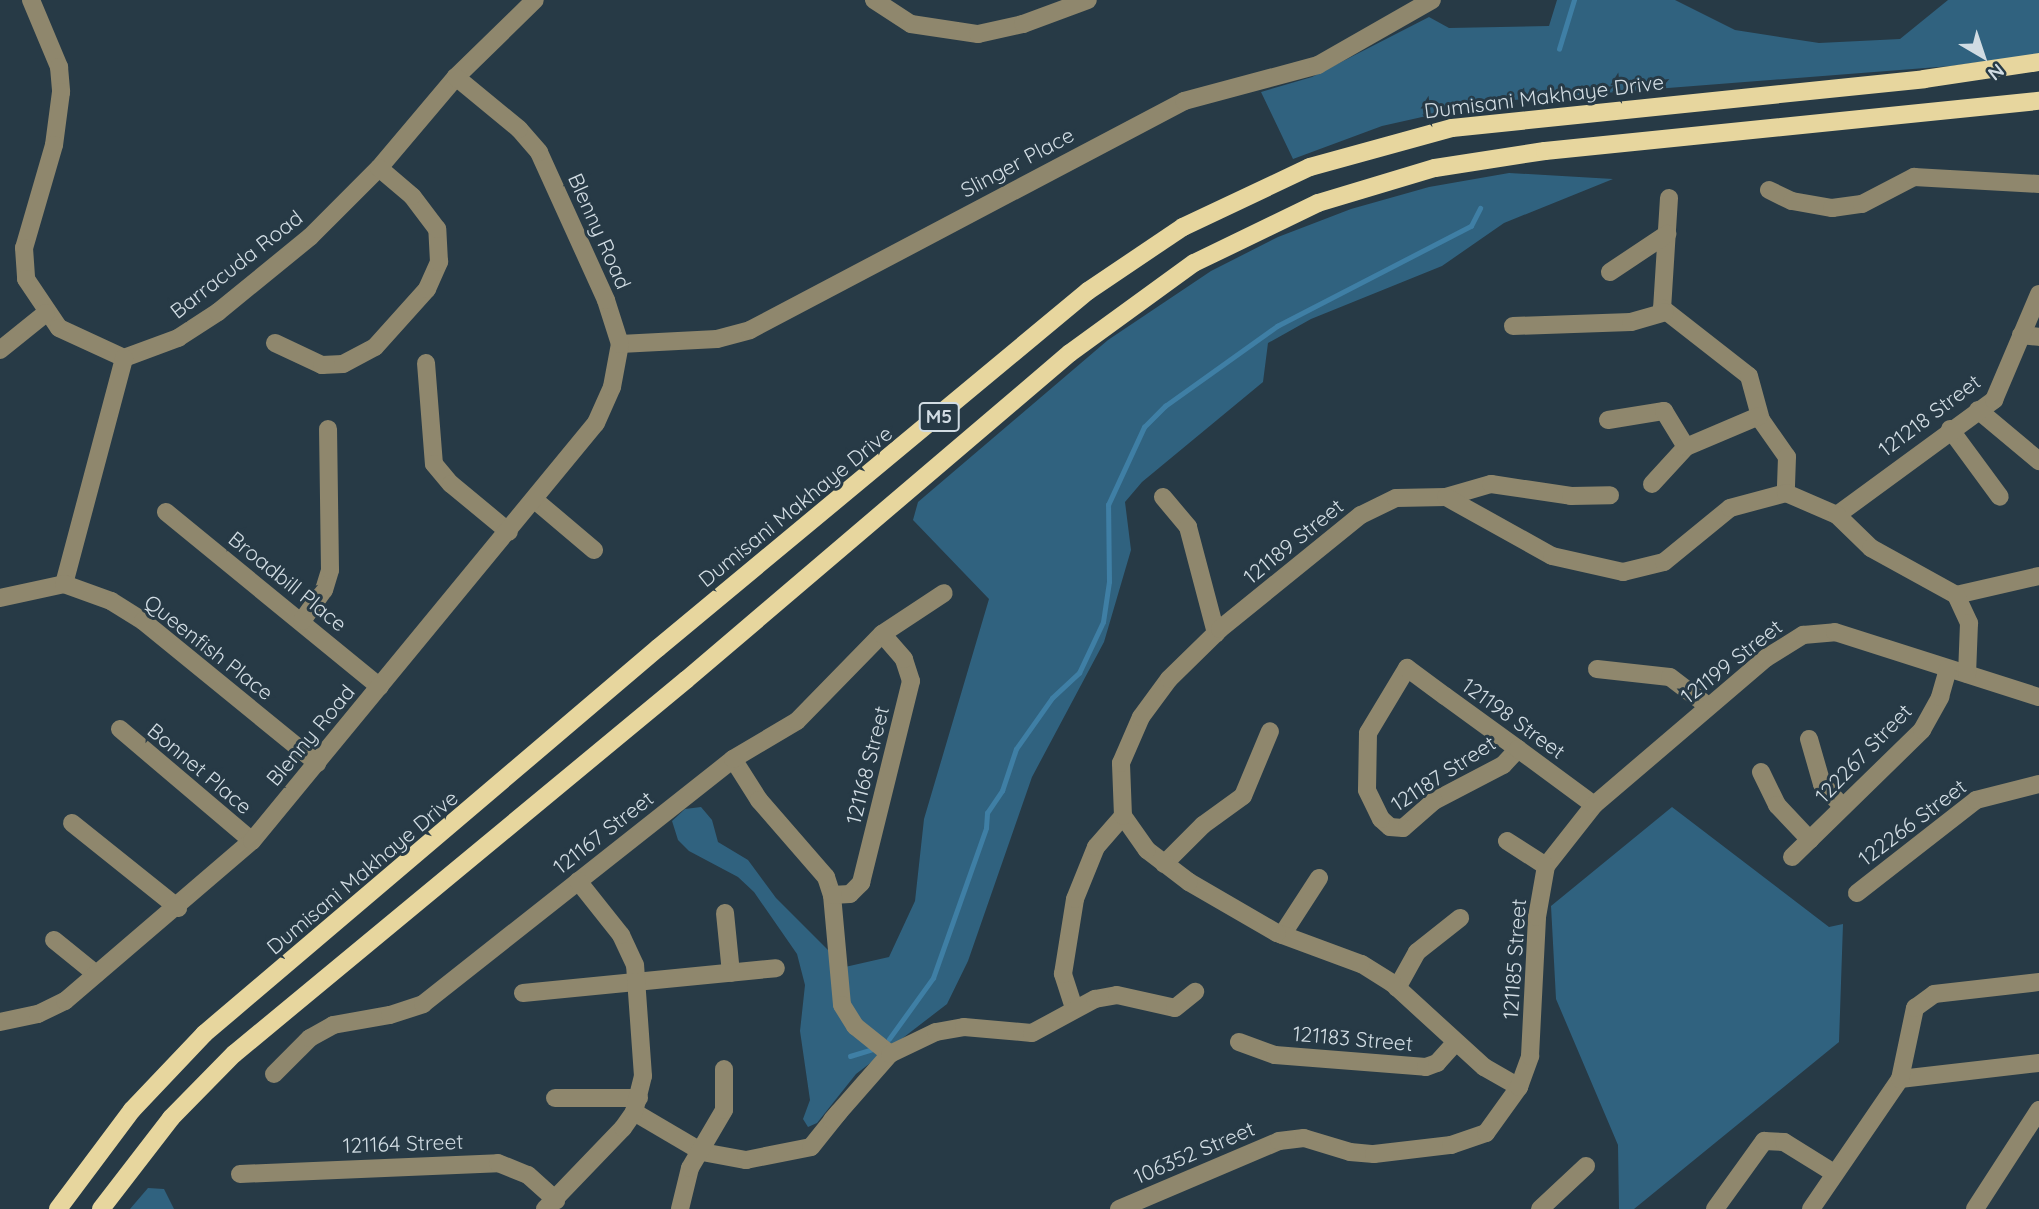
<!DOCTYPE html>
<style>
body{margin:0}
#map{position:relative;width:2039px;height:1209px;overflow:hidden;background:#273a46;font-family:Quicksand,sans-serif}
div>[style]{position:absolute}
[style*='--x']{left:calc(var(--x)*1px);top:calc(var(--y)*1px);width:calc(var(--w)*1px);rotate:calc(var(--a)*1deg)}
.green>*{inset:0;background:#30627f}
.stream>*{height:4.5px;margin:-2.25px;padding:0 2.25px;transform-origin:2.25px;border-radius:2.25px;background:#3f7fa5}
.minor>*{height:18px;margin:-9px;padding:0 9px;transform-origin:9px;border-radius:9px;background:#8f876d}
.major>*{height:18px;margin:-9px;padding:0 9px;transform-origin:9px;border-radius:9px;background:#e7d69e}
span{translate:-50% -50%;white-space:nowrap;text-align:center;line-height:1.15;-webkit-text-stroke:6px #273a46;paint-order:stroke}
.shield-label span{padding:2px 5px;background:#273a46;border:2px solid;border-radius:5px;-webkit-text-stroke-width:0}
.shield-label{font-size:19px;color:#d1dce3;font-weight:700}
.street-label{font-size:21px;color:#d1dce3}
.north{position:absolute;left:1948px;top:21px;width:70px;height:70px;-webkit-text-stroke:5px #273a46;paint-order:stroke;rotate:141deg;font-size:19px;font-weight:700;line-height:28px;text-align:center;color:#d1dce3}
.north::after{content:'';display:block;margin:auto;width:24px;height:32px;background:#d1dce3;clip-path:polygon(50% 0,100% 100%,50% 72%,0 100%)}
</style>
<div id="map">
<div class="green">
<i style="clip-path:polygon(1557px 0,1675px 0,1735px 30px,1819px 43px,1900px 39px,1948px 0,2039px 0,2039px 54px,1951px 66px,1489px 102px,1382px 126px,1293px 159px,1261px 92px,1312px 77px,1429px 17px,1449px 28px,1549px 26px)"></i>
<i style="clip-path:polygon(1509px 173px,1613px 179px,1504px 223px,1442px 266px,1311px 319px,1268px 343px,1263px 382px,1142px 482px,1125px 502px,1131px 550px,1104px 642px,1032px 777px,968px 961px,947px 1004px,856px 1074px,817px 1123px,808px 1127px,803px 1119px,810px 1100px,800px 1031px,805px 985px,797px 954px,754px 892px,738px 877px,689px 851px,678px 840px,672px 821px,685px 809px,701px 807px,712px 820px,718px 842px,748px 860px,776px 898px,845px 967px,889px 957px,915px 901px,924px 819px,989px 599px,913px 520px,918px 502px,1108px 340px,1211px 271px,1278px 237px,1351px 209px,1429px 187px)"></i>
<i style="clip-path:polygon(1672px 807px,1829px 927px,1843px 924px,1839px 1042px,1634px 1209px,1619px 1209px,1618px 1145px,1556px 999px,1551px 906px)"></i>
<i style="clip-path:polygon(148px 1188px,164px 1189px,174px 1209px,130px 1209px)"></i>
</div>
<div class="stream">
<i style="--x:1559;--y:49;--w:51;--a:-73"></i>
<i style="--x:889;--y:1039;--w:75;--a:-54.2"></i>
<i style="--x:933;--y:978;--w:159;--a:-70.5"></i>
<i style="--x:986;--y:828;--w:15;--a:-86"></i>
<i style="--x:987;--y:813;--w:27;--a:-56"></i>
<i style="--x:1002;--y:791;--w:44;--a:-71.6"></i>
<i style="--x:1016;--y:749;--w:62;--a:-54.8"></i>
<i style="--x:1052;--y:698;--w:37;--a:-43"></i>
<i style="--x:1079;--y:673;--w:56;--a:-64.8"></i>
<i style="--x:1103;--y:622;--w:40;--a:-81.5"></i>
<i style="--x:1109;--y:582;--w:77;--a:-90.7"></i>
<i style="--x:1108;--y:505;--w:86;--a:-65.2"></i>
<i style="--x:1144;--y:427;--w:30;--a:-45"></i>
<i style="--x:1165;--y:406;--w:138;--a:-35.5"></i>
<i style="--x:1277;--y:326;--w:218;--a:-27.3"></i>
<i style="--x:1471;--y:226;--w:20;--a:-63"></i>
<i style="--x:850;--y:1056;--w:24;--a:-17"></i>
</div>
<div class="minor">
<i style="--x:31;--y:0;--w:73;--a:67.3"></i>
<i style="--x:59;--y:67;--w:25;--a:85"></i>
<i style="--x:61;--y:92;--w:53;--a:97.5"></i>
<i style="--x:54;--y:145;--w:107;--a:106.2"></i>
<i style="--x:24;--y:248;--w:31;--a:86"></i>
<i style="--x:26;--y:279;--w:59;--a:56"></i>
<i style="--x:59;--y:328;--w:72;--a:24.8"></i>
<i style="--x:124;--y:358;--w:58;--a:-20.3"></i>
<i style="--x:178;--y:338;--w:48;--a:-33"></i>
<i style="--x:218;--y:312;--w:119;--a:-39.2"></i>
<i style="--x:310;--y:237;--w:98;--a:-45"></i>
<i style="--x:379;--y:168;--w:119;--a:-49.8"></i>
<i style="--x:456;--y:77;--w:110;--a:-44.3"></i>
<i style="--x:874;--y:0;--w:44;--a:33"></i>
<i style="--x:911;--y:24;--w:68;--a:8.5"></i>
<i style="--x:978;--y:34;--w:46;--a:-12.5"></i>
<i style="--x:1023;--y:24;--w:69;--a:-20.3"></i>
<i style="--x:1769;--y:190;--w:25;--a:26"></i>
<i style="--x:1792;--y:201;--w:41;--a:9.9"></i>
<i style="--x:1832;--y:208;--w:30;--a:-8"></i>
<i style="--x:1862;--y:204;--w:59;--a:-27.4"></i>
<i style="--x:1914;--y:177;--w:125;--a:3.2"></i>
<i style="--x:1669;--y:198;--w:110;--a:93.6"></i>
<i style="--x:1662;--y:308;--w:110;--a:38"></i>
<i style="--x:1749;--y:376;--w:46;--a:74.7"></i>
<i style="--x:1761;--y:420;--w:45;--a:54.9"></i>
<i style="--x:1787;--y:457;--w:36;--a:92"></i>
<i style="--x:1610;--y:272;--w:69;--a:-33.7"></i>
<i style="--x:1513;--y:326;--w:118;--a:-1.9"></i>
<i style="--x:1631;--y:322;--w:35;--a:-16"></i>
<i style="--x:2021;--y:335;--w:18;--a:6"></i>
<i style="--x:275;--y:343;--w:52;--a:25.1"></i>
<i style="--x:322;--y:365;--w:21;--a:-3"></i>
<i style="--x:343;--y:364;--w:36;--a:-28"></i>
<i style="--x:375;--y:347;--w:78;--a:-48.1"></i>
<i style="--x:427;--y:289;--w:30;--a:-66"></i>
<i style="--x:439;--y:262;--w:33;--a:-93"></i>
<i style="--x:437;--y:229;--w:41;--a:-127.1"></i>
<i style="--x:412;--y:196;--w:43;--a:-139.7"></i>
<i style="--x:620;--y:344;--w:97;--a:-3"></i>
<i style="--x:717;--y:339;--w:34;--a:-15"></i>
<i style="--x:750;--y:330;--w:491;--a:-27.8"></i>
<i style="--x:1184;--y:101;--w:139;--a:-15"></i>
<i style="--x:1318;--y:65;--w:131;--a:-29.7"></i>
<i style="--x:0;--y:350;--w:59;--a:-38.8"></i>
<i style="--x:426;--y:363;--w:101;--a:85.5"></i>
<i style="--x:434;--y:464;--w:26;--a:50"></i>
<i style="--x:451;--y:484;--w:75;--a:39.6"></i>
<i style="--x:1978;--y:410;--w:80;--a:39.9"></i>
<i style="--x:1608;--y:420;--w:57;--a:-9.1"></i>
<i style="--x:1664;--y:411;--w:42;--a:58.6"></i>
<i style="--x:1950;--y:429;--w:84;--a:53.7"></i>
<i style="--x:1652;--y:484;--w:50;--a:-47.4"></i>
<i style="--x:1686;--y:447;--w:79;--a:-23"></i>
<i style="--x:1163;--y:497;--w:39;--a:50"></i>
<i style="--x:1188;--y:527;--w:110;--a:75.2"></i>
<i style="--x:1446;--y:497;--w:47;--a:-16.1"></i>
<i style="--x:1491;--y:484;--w:81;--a:8.5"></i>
<i style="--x:1571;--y:496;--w:39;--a:-1"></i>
<i style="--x:536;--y:501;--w:76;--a:40.2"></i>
<i style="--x:166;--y:512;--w:276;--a:39.3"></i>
<i style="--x:1837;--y:515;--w:195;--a:-36.2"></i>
<i style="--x:1994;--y:400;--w:115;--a:-67"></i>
<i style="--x:64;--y:584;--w:234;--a:-75.1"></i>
<i style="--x:1956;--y:595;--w:85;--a:-12.9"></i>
<i style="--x:0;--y:598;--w:66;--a:-12.3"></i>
<i style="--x:64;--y:584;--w:50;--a:19.9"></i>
<i style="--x:111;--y:601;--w:38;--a:32"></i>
<i style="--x:143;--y:621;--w:225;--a:39.2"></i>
<i style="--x:302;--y:621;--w:38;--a:-55"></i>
<i style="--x:324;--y:590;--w:21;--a:-73"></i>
<i style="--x:330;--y:570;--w:141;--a:-90.8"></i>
<i style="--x:1597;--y:669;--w:73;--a:6.3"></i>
<i style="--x:1670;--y:677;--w:48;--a:37.3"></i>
<i style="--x:120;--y:729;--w:173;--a:40.3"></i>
<i style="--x:1809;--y:739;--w:47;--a:73.9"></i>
<i style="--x:1822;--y:784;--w:31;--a:48"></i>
<i style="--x:1518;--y:749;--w:22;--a:133"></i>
<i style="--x:1503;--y:765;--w:78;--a:152.4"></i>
<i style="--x:1434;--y:801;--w:41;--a:138.9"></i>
<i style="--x:1403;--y:828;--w:13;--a:-176"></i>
<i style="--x:1390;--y:827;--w:12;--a:-138"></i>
<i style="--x:1381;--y:819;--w:32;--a:-116"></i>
<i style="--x:1367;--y:790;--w:57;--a:-89"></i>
<i style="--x:1368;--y:733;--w:76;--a:-59"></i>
<i style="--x:1407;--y:668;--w:47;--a:36.4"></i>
<i style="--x:1445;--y:696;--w:90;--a:36"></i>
<i style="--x:1518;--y:749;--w:94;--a:36.4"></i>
<i style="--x:733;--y:759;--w:49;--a:57.6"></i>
<i style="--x:759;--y:800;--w:102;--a:49"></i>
<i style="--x:826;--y:877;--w:19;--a:72"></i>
<i style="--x:832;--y:895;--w:110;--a:84.8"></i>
<i style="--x:842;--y:1005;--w:25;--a:58"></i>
<i style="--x:855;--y:1026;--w:45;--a:38.7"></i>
<i style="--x:1761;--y:772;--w:37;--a:64"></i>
<i style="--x:1777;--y:805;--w:48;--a:46.7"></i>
<i style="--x:72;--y:823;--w:136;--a:38.7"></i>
<i style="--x:1507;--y:841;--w:46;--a:32.7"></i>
<i style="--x:1546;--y:866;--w:78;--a:-51.8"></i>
<i style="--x:1594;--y:805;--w:226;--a:-40.5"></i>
<i style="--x:1766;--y:658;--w:44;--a:-31.9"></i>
<i style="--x:1803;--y:635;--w:32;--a:-5"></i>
<i style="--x:1835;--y:632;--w:214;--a:17.7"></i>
<i style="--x:1792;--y:857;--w:182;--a:-44.3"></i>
<i style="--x:1922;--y:730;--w:38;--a:-61"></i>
<i style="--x:1940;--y:697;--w:29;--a:-74"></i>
<i style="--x:1164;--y:864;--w:55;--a:-45"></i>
<i style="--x:1203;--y:825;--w:49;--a:-35.9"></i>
<i style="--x:1243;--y:796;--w:70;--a:-67.4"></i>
<i style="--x:1857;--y:893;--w:151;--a:-38"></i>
<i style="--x:1976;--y:800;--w:65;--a:-14.3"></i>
<i style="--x:832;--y:895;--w:18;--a:-3"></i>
<i style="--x:850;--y:894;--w:16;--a:-45"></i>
<i style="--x:861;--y:883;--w:208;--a:-76.1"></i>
<i style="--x:911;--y:681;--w:23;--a:-108"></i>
<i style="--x:904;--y:659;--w:33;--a:-131"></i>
<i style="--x:725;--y:913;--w:60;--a:84.3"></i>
<i style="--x:1282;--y:935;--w:68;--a:-57"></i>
<i style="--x:54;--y:940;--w:54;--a:39"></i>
<i style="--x:1397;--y:988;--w:41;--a:-60.9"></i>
<i style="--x:1417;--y:952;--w:55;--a:-38.3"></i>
<i style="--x:523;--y:993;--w:254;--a:-5.6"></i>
<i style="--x:1074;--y:1008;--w:36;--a:-108"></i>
<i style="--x:1063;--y:974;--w:76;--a:-80.9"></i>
<i style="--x:1075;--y:899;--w:56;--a:-68"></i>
<i style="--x:1096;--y:847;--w:41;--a:-48.9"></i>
<i style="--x:0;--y:1022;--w:39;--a:-12"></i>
<i style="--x:38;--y:1014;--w:30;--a:-26"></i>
<i style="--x:65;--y:1001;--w:246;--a:-40.6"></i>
<i style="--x:252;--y:841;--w:541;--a:-50.55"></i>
<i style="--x:596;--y:423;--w:39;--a:-66"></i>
<i style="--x:612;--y:387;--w:44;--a:-79.5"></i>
<i style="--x:620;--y:344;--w:46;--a:-107.7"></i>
<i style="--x:606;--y:300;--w:162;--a:-114.4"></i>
<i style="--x:539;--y:152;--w:30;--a:-131"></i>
<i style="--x:519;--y:129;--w:82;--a:-140.5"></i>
<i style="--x:1239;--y:1042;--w:38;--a:20"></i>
<i style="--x:1275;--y:1055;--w:151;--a:4.5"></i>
<i style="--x:1426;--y:1067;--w:12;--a:-20"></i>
<i style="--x:1437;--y:1063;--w:27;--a:-48"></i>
<i style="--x:274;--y:1074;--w:51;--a:-45"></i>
<i style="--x:310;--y:1038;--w:26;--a:-29"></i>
<i style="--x:333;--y:1025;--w:58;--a:-10"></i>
<i style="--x:390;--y:1015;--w:35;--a:-18"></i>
<i style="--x:423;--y:1004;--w:395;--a:-38.3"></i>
<i style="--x:733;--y:759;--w:74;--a:-30.7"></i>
<i style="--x:797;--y:721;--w:122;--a:-45.7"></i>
<i style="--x:882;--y:634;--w:74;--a:-33.5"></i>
<i style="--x:1900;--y:1079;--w:140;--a:-6.6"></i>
<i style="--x:1519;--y:1087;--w:40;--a:-150.3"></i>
<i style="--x:1484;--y:1067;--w:125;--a:-137.6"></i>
<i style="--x:1392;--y:983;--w:36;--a:-148"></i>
<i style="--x:1361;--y:964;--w:90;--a:-159.7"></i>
<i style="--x:1277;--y:933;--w:102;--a:-149.9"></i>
<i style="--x:1189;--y:882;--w:53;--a:-142.7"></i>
<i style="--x:1147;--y:850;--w:42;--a:-125.2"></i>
<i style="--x:1123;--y:816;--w:53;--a:-92.2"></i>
<i style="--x:1121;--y:763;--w:50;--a:-66.5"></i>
<i style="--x:1141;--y:717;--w:47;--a:-53.6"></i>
<i style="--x:1169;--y:679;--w:71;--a:-44.4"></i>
<i style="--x:1220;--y:629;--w:181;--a:-39"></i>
<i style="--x:1361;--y:515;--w:39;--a:-26"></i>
<i style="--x:1396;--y:498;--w:50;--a:-1.1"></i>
<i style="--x:1446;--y:497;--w:121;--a:29.1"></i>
<i style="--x:1552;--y:556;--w:73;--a:12.7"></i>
<i style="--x:1623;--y:572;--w:42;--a:-13.7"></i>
<i style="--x:1664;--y:562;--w:85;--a:-39.3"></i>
<i style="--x:1730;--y:508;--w:58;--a:-15"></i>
<i style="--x:1786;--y:493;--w:56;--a:23.3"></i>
<i style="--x:1837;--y:515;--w:47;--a:44.1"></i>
<i style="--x:1871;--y:548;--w:97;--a:28.9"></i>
<i style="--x:1956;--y:595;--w:31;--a:65"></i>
<i style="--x:1969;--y:623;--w:51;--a:92.2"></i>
<i style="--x:555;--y:1098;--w:84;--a:0"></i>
<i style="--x:634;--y:1112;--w:79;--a:30.5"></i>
<i style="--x:702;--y:1152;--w:45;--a:10.3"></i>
<i style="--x:746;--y:1160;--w:66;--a:-11.3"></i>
<i style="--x:811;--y:1147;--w:45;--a:-51.3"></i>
<i style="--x:832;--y:1120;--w:88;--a:-48.7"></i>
<i style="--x:890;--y:1054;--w:51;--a:-25.6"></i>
<i style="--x:936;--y:1032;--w:28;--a:-10"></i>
<i style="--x:964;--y:1027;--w:68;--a:5"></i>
<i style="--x:1032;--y:1033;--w:72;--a:-28.4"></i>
<i style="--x:1095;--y:999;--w:22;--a:-10"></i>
<i style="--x:1117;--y:995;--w:59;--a:12.6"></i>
<i style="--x:1175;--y:1008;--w:26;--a:-39"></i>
<i style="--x:240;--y:1174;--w:258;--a:-2.4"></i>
<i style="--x:498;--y:1163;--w:32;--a:22"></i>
<i style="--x:528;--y:1175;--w:38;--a:42"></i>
<i style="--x:545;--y:1209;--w:112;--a:-46.1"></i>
<i style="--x:623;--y:1128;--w:19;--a:-55"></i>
<i style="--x:634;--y:1112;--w:37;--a:-76"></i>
<i style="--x:643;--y:1076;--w:111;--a:-94.1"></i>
<i style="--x:635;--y:965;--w:33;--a:-115"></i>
<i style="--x:621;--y:935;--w:69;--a:-128.5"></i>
<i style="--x:680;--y:1209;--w:42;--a:-76.3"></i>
<i style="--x:690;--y:1168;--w:67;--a:-59.6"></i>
<i style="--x:724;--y:1110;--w:41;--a:-90"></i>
<i style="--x:1119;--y:1209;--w:174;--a:-23"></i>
<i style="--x:1279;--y:1141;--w:25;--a:-7"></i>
<i style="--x:1304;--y:1138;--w:48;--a:16.9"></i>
<i style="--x:1350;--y:1152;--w:24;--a:5"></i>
<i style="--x:1374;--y:1154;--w:78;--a:-6.7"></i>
<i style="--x:1451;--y:1145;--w:37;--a:-19"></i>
<i style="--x:1486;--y:1133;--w:57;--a:-54.3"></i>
<i style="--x:1519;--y:1087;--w:33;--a:-70"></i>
<i style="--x:1530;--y:1056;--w:139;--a:-87.1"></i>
<i style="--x:1537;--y:917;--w:52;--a:-80"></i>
<i style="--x:1540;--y:1209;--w:63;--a:-43.1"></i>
<i style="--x:1715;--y:1209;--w:84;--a:-54.2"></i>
<i style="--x:1764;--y:1141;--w:20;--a:3"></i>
<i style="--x:1784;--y:1142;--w:59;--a:31.8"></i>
<i style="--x:1811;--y:1209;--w:158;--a:-55.6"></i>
<i style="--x:1900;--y:1079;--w:73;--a:-78.1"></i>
<i style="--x:1915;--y:1008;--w:24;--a:-36"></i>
<i style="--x:1934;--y:994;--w:106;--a:-6.5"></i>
<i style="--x:1975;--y:1209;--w:118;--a:-57.1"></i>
</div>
<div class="major">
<i style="--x:58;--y:1209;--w:124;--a:-53.2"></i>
<i style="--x:132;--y:1110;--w:105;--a:-46.5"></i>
<i style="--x:204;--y:1034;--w:596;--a:-40.37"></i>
<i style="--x:658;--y:648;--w:559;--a:-39.7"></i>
<i style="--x:1088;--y:291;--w:115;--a:-34"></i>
<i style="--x:1183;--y:227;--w:140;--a:-25.3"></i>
<i style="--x:1310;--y:167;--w:147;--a:-15.4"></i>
<i style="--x:1452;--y:128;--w:475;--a:-5.9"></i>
<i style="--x:1924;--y:79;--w:116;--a:-8.4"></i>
<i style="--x:101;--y:1209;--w:115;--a:-52.4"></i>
<i style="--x:171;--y:1118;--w:90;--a:-45.5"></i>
<i style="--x:234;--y:1054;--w:587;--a:-39.61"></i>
<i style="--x:686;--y:680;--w:504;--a:-40.42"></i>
<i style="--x:1070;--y:353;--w:153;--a:-36"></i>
<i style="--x:1194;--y:263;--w:138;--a:-25.8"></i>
<i style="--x:1318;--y:203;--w:122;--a:-16.7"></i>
<i style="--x:1435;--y:168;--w:111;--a:-8.8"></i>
<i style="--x:1545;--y:151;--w:497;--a:-5.8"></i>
</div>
<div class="shield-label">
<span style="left:939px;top:417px">M5</span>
</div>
<div class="street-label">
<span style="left:1544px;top:96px;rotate:-7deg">Dumisani Makhaye Drive</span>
<span style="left:1017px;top:162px;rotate:-28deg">Slinger Place</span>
<span style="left:600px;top:231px;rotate:66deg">Blenny Road</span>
<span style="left:236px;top:264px;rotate:-38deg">Barracuda Road</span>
<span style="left:1929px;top:415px;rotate:-37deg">121218 Street</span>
<span style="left:795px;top:506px;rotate:-39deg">Dumisani Makhaye Drive</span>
<span style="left:1293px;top:541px;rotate:-39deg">121189 Street</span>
<span style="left:288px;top:581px;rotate:39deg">Broadbill Place</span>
<span style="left:209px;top:647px;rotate:38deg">Queenfish Place</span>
<span style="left:1731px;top:661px;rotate:-38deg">121199 Street</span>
<span style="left:1514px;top:718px;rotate:36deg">121198 Street</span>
<span style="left:310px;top:735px;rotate:-50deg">Blenny Road</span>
<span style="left:1863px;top:753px;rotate:-46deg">122267 Street</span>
<span style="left:867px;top:765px;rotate:-76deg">121168 Street</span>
<span style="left:200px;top:768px;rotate:40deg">Bonnet Place</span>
<span style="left:1443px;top:773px;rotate:-33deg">121187 Street</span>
<span style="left:1912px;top:822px;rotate:-37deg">122266 Street</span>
<span style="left:603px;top:832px;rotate:-38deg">121167 Street</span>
<span style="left:362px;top:872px;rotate:-40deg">Dumisani Makhaye Drive</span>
<span style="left:1514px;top:959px;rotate:-86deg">121185 Street</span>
<span style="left:1353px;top:1038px;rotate:5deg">121183 Street</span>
<span style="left:403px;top:1143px;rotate:-2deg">121164 Street</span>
<span style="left:1194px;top:1152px;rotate:-23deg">106352 Street</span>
</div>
<div class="north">N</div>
</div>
